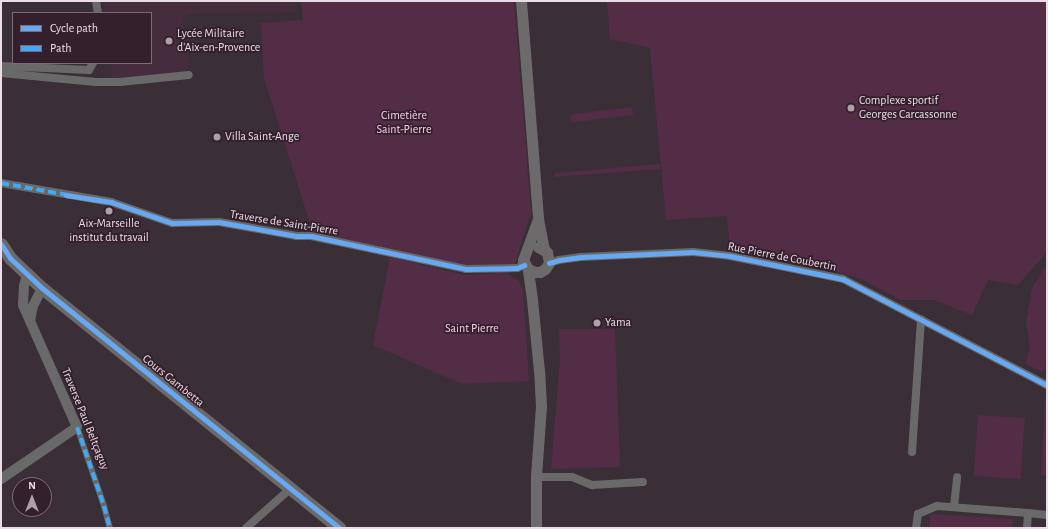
<!DOCTYPE html>
<meta charset="utf-8">
<style>
body{margin:0}
#map{position:relative;width:1048px;height:529px;overflow:hidden;background:#3a2f36;font-family:"Alegreya Sans",sans-serif}
div>[style]{position:absolute}
[style*='--x']{left:calc(var(--x)*1px);top:calc(var(--y)*1px);width:calc(var(--w)*1px);rotate:calc(var(--a)*1deg)}
.built>*{inset:0;background:#462d3d}
.green>*{inset:0;background:#532d46;transform-origin:0 0}
.pedestrian>*{height:6px;margin:-3px;padding:0 3px;transform-origin:3px;border-radius:3px;background:#6a6969}
.minor>*{height:8px;margin:-4px;padding:0 4px;transform-origin:4px;border-radius:4px;background:#6a6969}
.tertiary>*{height:10px;margin:-5px;padding:0 5px;transform-origin:5px;border-radius:5px;background:#6a6969}
.secondary>*{height:11px;margin:-5.5px;padding:0 5.5px;transform-origin:5.5px;border-radius:5.5px;background:#6d6a6c}
.primary>*{height:13px;margin:-6.5px;padding:0 6.5px;transform-origin:6.5px;border-radius:6.5px;background:#6c696a}
.quiet>*{height:4px;margin-top:-2px;transform-origin:0;background:repeating-linear-gradient(90deg,#3fa9f5 0 8px,transparent 0 12px)}
.cycleway>*{height:5px;margin:-2.5px;padding:0 2.5px;transform-origin:2.5px;border-radius:2.5px;background:#66a8f1}
.dots>*{width:11px;height:11px;translate:-50% -50%;box-sizing:border-box;border:2px solid #34202d;border-radius:50%}
span{translate:-50% -50%;white-space:nowrap;text-align:center;line-height:1.15;-webkit-text-stroke:3.5px #34202d;paint-order:stroke}
.poi-label{font-size:12px;color:#ebdde5}
.left{translate:0 -50%;text-align:left}
.park-label{font-size:12px;color:#f8d0e8}
.street-label{font-size:12px;color:#ebdde5}
.frame{position:absolute;inset:0;border:2px solid #ebdde5;pointer-events:none}
.legend{position:absolute;left:12px;top:12px;width:140px;height:52px;box-sizing:border-box;background:#34202d;border:1px solid #7d6c77;margin:0;padding:5px 7px;list-style:none;font-size:12px;color:#ebdde5}
.legend li{display:flex;align-items:center;gap:8px;height:20px}
.legend b{width:20px;border:1px solid #7d6c77}
.north{position:absolute;left:12px;top:477px;width:40px;height:40px;box-sizing:border-box;background:#34202d;border:1px solid #7d6c77;border-radius:50%;rotate:0deg;font-size:11px;font-weight:700;line-height:16px;text-align:center;color:#ebdde5}
.north::after{content:'';display:block;margin:auto;width:14px;height:18px;background:#ada0a8;clip-path:polygon(50% 0,100% 100%,50% 72%,0 100%)}
</style>
<div id="map">
<div class="built">
<i style="clip-path:polygon(103px 1px,296px 1px,296px 12px,188px 14px,183px 19px,190px 66px,184px 73px,110px 79px,112px 73px,111px 63px,151px 63px,151px 13px,105px 13px)"></i>
</div>
<div class="green">
<i style="clip-path:polygon(301px 1px,514px 1px,531px 212px,515px 264px,473px 267px,313px 233px,264px 78px,261px 23px,303px 20px)"></i>
<i style="clip-path:polygon(607px 1px,1047px 1px,1047px 252px,1018px 285px,988px 280px,972px 315px,934px 300px,901px 300px,859px 278px,791px 260px,730px 251px,727px 216px,666px 220px,650px 48px,610px 39px)"></i>
<i style="left:632px;top:107px;width:8px;height:62px;rotate:83deg"></i>
<i style="clip-path:polygon(660px 164px,660px 169px,555px 177px,555px 173px)"></i>
<i style="clip-path:polygon(390px 257px,464px 275px,499px 273px,507px 274px,519px 281px,523px 290px,529px 381px,462px 384px,373px 345px)"></i>
<i style="clip-path:polygon(1047px 264px,1047px 353px,1045px 368px,1042px 372px,1025px 363px,1030px 348px,1026px 323px,1032px 288px)"></i>
<i style="clip-path:polygon(559px 329px,615px 329px,620px 467px,551px 469px,560px 360px)"></i>
<i style="clip-path:polygon(1045px 397px,1047px 397px,1047px 476px,1041px 475px)"></i>
<i style="left:978px;top:415px;width:47px;height:61px;rotate:4deg"></i>
<i style="clip-path:polygon(931px 514px,1013px 519px,1012px 528px,929px 528px)"></i>
</div>
<div class="pedestrian">
<i style="--x:77;--y:427;--w:83;--a:71.1"></i>
<i style="--x:104;--y:506;--w:23;--a:75"></i>
</div>
<div class="minor">
<i style="--x:96;--y:1;--w:12;--a:81"></i>
<i style="--x:1;--y:66;--w:88;--a:2.6"></i>
<i style="--x:89;--y:70;--w:8;--a:-60"></i>
<i style="--x:1;--y:73;--w:95;--a:5.4"></i>
<i style="--x:96;--y:82;--w:24;--a:0"></i>
<i style="--x:120;--y:82;--w:69;--a:-5.8"></i>
<i style="--x:1;--y:183;--w:112;--a:9.8"></i>
<i style="--x:111;--y:202;--w:65;--a:19"></i>
<i style="--x:172;--y:223;--w:47;--a:-1.2"></i>
<i style="--x:219;--y:222;--w:79;--a:10.2"></i>
<i style="--x:297;--y:236;--w:14;--a:0"></i>
<i style="--x:311;--y:236;--w:158;--a:12"></i>
<i style="--x:466;--y:269;--w:51;--a:-1.1"></i>
<i style="--x:517;--y:268;--w:8;--a:-23"></i>
<i style="--x:549;--y:263;--w:10;--a:-17"></i>
<i style="--x:559;--y:260;--w:22;--a:-8"></i>
<i style="--x:581;--y:257;--w:112;--a:-2.6"></i>
<i style="--x:693;--y:252;--w:37;--a:6"></i>
<i style="--x:730;--y:256;--w:115;--a:11.5"></i>
<i style="--x:843;--y:279;--w:230;--a:27.5"></i>
<i style="--x:912;--y:452;--w:133;--a:-86.1"></i>
<i style="--x:536;--y:477;--w:36;--a:0"></i>
<i style="--x:572;--y:477;--w:22;--a:22"></i>
<i style="--x:592;--y:485;--w:51;--a:-3.4"></i>
<i style="--x:954;--y:507;--w:30;--a:-84"></i>
<i style="--x:246;--y:528;--w:60;--a:-41.6"></i>
<i style="--x:916;--y:528;--w:14;--a:-82"></i>
<i style="--x:918;--y:514;--w:21;--a:-23"></i>
<i style="--x:937;--y:506;--w:91;--a:4.4"></i>
<i style="--x:1027;--y:528;--w:15;--a:-86"></i>
<i style="--x:1028;--y:513;--w:19;--a:6"></i>
</div>
<div class="tertiary">
<i style="--x:30;--y:321;--w:15;--a:-79"></i>
<i style="--x:33;--y:306;--w:20;--a:-63"></i>
<i style="--x:1;--y:479;--w:92;--a:-34.4"></i>
<i style="--x:77;--y:427;--w:133;--a:-113.9"></i>
<i style="--x:23;--y:305;--w:19;--a:-87"></i>
<i style="--x:24;--y:286;--w:11;--a:-75"></i>
</div>
<div class="secondary">
<i style="--x:521;--y:1;--w:219;--a:85.5"></i>
<i style="--x:538;--y:219;--w:32;--a:79"></i>
<i style="--x:528;--y:269;--w:8;--a:23"></i>
<i style="--x:535;--y:272;--w:5;--a:0"></i>
<i style="--x:540;--y:272;--w:6;--a:-31"></i>
<i style="--x:545;--y:269;--w:7;--a:-56"></i>
<i style="--x:549;--y:263;--w:11;--a:-100"></i>
<i style="--x:547;--y:252;--w:10;--a:-151"></i>
<i style="--x:536;--y:528;--w:52;--a:-90"></i>
<i style="--x:536;--y:476;--w:70;--a:-85.9"></i>
<i style="--x:541;--y:406;--w:35;--a:-93"></i>
<i style="--x:539;--y:371;--w:72;--a:-95.6"></i>
<i style="--x:532;--y:299;--w:30;--a:-98"></i>
<i style="--x:528;--y:269;--w:10;--a:-119"></i>
<i style="--x:523;--y:260;--w:44;--a:-69.9"></i>
</div>
<div class="primary">
<i style="--x:1;--y:244;--w:17;--a:57"></i>
<i style="--x:10;--y:258;--w:44;--a:43.2"></i>
<i style="--x:42;--y:288;--w:382;--a:38.9"></i>
</div>
<div class="quiet">
<i style="--x:1;--y:183;--w:68;--a:10.2"></i>
<i style="--x:77;--y:427;--w:83;--a:71.1"></i>
<i style="--x:104;--y:506;--w:23;--a:75"></i>
</div>
<div class="cycleway">
<i style="--x:66;--y:195;--w:46;--a:8.8"></i>
<i style="--x:111;--y:202;--w:65;--a:19"></i>
<i style="--x:172;--y:223;--w:47;--a:-1.2"></i>
<i style="--x:219;--y:222;--w:79;--a:10.2"></i>
<i style="--x:297;--y:236;--w:14;--a:0"></i>
<i style="--x:311;--y:236;--w:158;--a:12"></i>
<i style="--x:466;--y:269;--w:51;--a:-1.1"></i>
<i style="--x:517;--y:268;--w:8;--a:-23"></i>
<i style="--x:1;--y:244;--w:17;--a:57"></i>
<i style="--x:10;--y:258;--w:44;--a:43.2"></i>
<i style="--x:42;--y:288;--w:382;--a:38.9"></i>
<i style="--x:549;--y:263;--w:10;--a:-17"></i>
<i style="--x:559;--y:260;--w:22;--a:-8"></i>
<i style="--x:581;--y:257;--w:112;--a:-2.6"></i>
<i style="--x:693;--y:252;--w:37;--a:6"></i>
<i style="--x:730;--y:256;--w:115;--a:11.5"></i>
<i style="--x:843;--y:279;--w:230;--a:27.5"></i>
</div>
<div class="dots">
<i style="left:169px;top:41px;background:#ada0a8"></i>
<i style="left:851px;top:108px;background:#ada0a8"></i>
<i style="left:217px;top:137px;background:#ada0a8"></i>
<i style="left:109px;top:211px;background:#ada0a8"></i>
<i style="left:597px;top:323px;background:#ada0a8"></i>
</div>
<div class="poi-label">
<span class="left" style="left:177px;top:41px">Lycée Militaire<br>d'Aix-en-Provence</span>
<span class="left" style="left:859px;top:108px">Complexe sportif<br>Georges Carcassonne</span>
<span class="left" style="left:225px;top:137px">Villa Saint-Ange</span>
<span style="left:109px;top:231px">Aix-Marseille<br>institut du travail</span>
<span class="left" style="left:605px;top:323px">Yama</span>
</div>
<div class="park-label">
<span style="left:404px;top:123px">Cimetière<br>Saint-Pierre</span>
<span style="left:472px;top:329px">Saint Pierre</span>
</div>
<div class="street-label">
<span style="left:284px;top:223px;rotate:9deg">Traverse de Saint-Pierre</span>
<span style="left:782px;top:257px;rotate:11deg">Rue Pierre de Coubertin</span>
<span style="left:173px;top:381px;rotate:39deg">Cours Gambetta</span>
<span style="left:85px;top:419px;rotate:68deg">Traverse Paul Beltçaguy</span>
</div>
<div class="frame"></div>
<ul class="legend">
<li><b style="height:5px;background:#66a8f1"></b>Cycle path</li>
<li><b style="height:5px;background:#3fa9f5"></b>Path</li>
</ul>
<div class="north">N</div>
</div>
